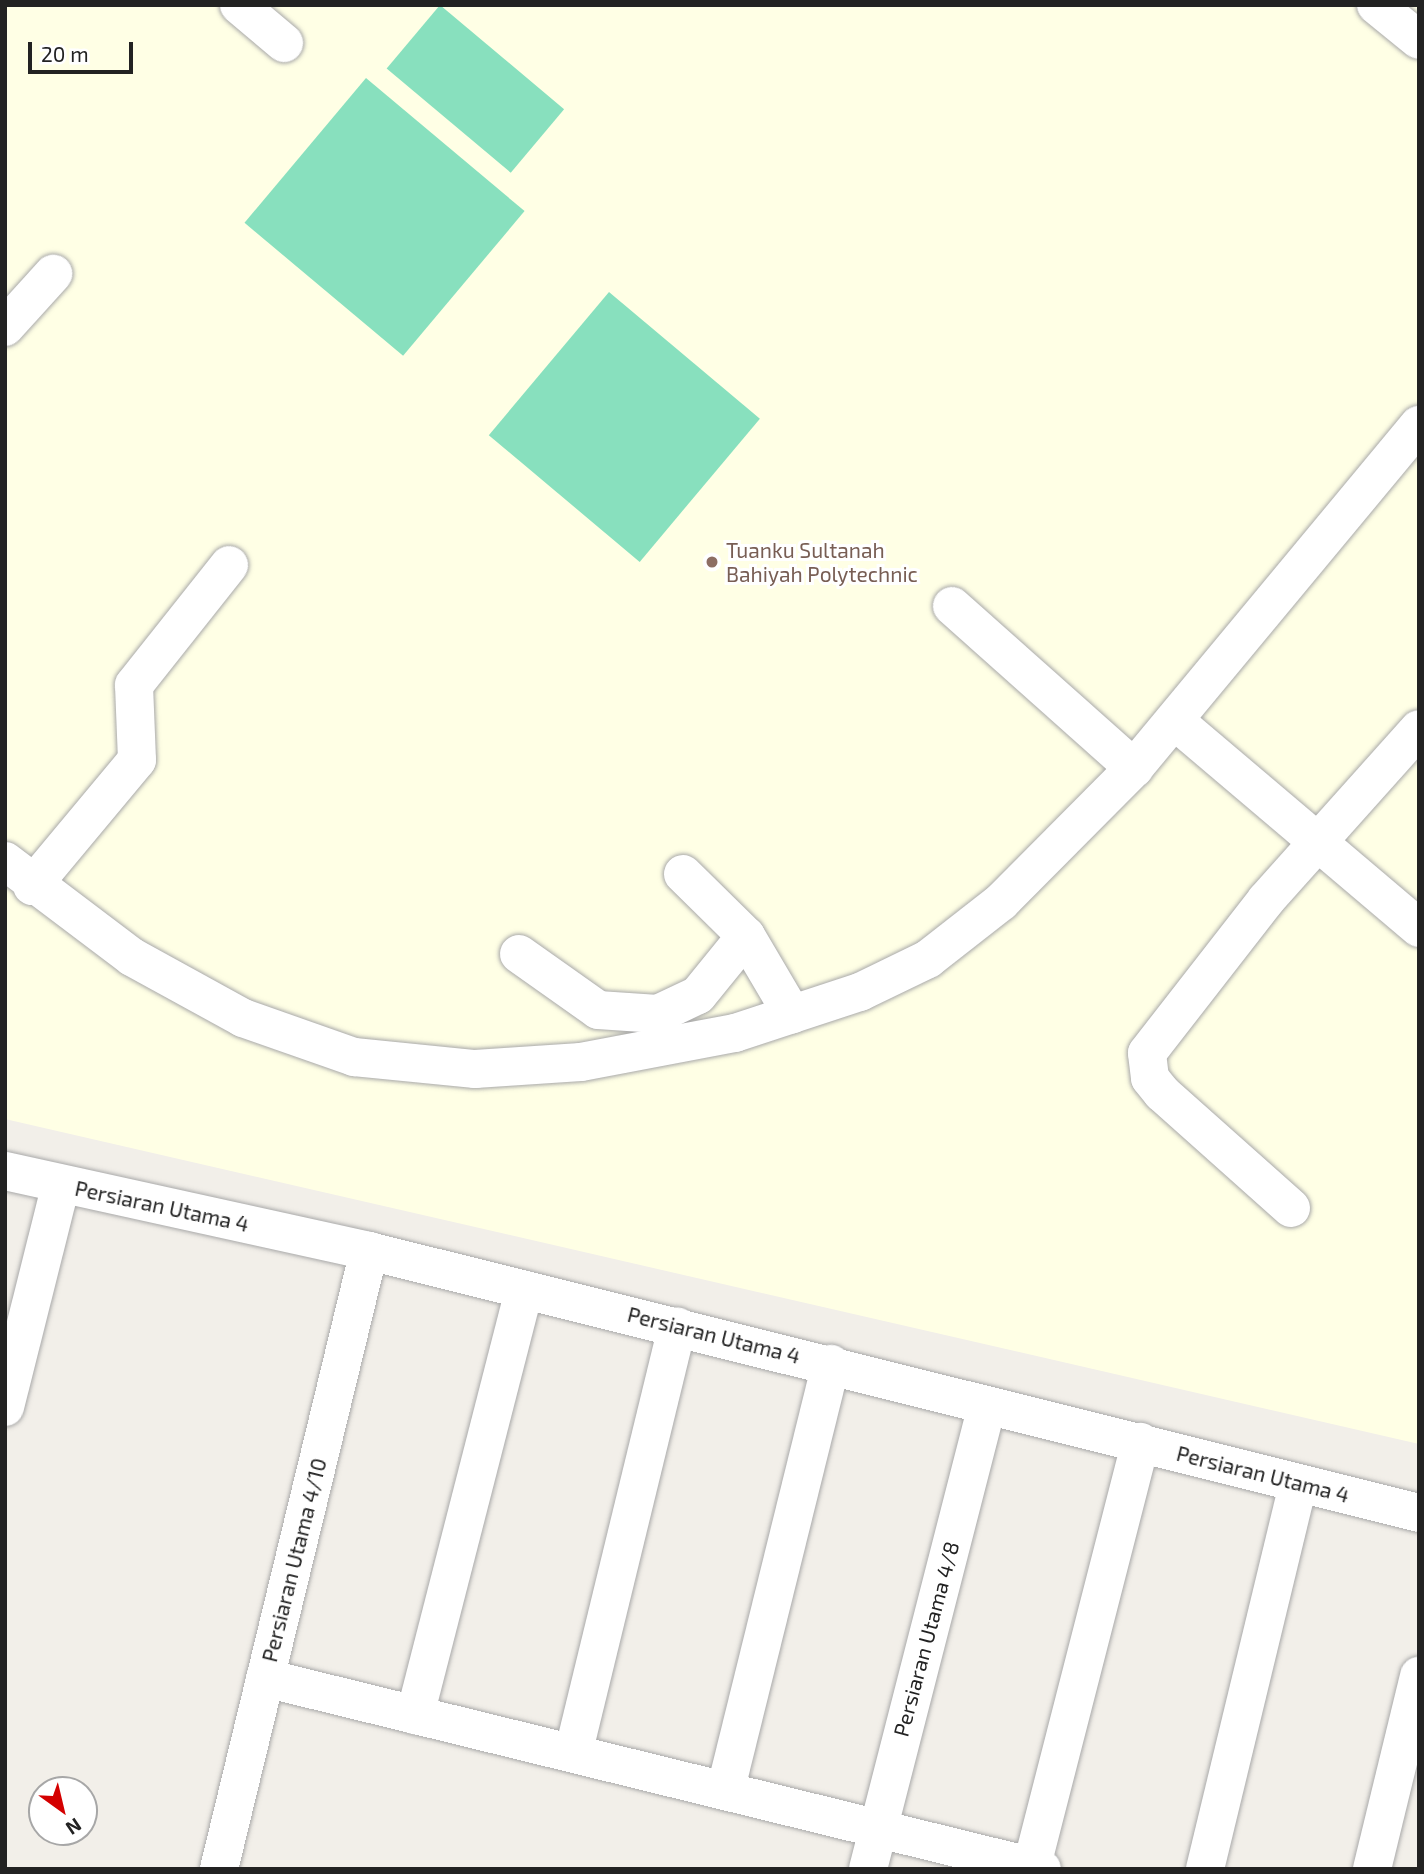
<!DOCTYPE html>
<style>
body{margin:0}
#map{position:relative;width:1424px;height:1874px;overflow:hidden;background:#f2efe9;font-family:"Exo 2",sans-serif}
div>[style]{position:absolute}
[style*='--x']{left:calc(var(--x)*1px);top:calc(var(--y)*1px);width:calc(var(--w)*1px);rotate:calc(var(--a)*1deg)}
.education>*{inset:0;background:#ffffe5}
.pitch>*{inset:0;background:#88e0be;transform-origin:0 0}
.roads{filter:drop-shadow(0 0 2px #a9a9a9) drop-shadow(0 0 2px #a9a9a9)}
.minor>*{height:38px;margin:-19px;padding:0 19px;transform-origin:19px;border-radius:19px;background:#fff}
.dots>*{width:19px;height:19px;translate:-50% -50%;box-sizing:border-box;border:4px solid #fff;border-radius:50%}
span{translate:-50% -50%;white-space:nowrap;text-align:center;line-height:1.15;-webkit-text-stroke:6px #fff;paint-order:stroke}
.education-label{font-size:21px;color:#785e54}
.left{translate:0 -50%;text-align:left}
.street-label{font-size:21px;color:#222}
.frame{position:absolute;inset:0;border:7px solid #222;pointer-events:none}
.north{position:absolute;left:28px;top:1776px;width:70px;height:70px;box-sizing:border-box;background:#fff;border:2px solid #a7a7a7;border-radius:50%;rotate:146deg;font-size:19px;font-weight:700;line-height:28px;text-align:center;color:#222}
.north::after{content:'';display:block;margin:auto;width:24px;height:32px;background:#d40000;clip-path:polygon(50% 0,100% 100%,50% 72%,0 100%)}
.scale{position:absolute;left:28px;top:42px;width:105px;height:32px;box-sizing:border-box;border:4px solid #222;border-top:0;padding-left:9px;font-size:21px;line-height:24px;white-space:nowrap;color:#222;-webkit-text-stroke:5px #fff;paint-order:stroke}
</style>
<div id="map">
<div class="education">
<i style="clip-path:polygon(5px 5px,1419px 5px,1419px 1444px,5px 1119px)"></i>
</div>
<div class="pitch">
<i style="left:440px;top:5px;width:162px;height:83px;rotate:40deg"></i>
<i style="left:366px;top:78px;width:207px;height:189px;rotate:40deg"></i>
<i style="left:609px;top:292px;width:197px;height:187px;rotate:40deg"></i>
</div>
<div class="roads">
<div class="minor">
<i style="--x:239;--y:5;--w:59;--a:40.2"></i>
<i style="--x:1376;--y:5;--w:55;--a:39.1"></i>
<i style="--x:5;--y:327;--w:72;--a:-47.8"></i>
<i style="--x:952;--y:606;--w:244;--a:41.7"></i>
<i style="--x:1175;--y:721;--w:320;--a:40.3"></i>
<i style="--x:5;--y:861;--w:159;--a:37.1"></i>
<i style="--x:132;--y:957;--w:127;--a:28.8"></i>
<i style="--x:243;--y:1018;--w:118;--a:19.4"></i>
<i style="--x:354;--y:1057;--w:122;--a:5.7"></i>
<i style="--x:475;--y:1069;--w:106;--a:-3.8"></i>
<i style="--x:581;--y:1062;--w:157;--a:-10.7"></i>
<i style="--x:735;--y:1033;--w:132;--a:-18.2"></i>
<i style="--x:860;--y:992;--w:76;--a:-25.9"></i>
<i style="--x:928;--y:959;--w:93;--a:-38"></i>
<i style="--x:1001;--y:902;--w:189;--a:-45.2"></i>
<i style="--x:1134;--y:768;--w:446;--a:-50.3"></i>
<i style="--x:683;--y:874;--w:88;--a:44.5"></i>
<i style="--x:746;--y:936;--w:91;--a:59.5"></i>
<i style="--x:32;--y:886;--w:164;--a:-50.2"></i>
<i style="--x:137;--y:760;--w:75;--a:-92.3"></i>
<i style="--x:134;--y:685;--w:153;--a:-51.6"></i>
<i style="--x:519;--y:954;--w:97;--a:35.3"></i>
<i style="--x:598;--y:1010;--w:60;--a:3.8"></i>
<i style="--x:658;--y:1014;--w:44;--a:-25.4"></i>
<i style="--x:698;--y:995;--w:76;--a:-50.9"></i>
<i style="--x:5;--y:1171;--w:373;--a:12.4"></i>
<i style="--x:369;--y:1251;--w:1082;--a:14.01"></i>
<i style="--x:1291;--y:1208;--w:173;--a:-138.3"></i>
<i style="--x:1162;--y:1093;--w:19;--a:-129"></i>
<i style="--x:1150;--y:1078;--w:25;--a:-97"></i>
<i style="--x:1147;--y:1053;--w:194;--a:-52.1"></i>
<i style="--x:1266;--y:900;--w:229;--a:-48.2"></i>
<i style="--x:5;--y:1407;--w:230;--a:-75.9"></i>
<i style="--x:265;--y:1678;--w:800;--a:13.81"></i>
<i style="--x:415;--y:1715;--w:439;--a:-75.6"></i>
<i style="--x:574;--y:1750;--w:436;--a:-76.3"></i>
<i style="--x:726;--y:1788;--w:437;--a:-76.1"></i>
<i style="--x:219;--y:1869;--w:636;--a:-76.36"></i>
<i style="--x:868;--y:1869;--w:475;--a:-75.6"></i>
<i style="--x:1031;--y:1869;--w:441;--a:-75.6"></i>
<i style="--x:1205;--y:1869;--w:396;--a:-76.4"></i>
<i style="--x:1372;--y:1869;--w:199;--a:-76.3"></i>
</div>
</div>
<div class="dots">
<i style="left:712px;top:562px;background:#8d6e63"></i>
</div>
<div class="education-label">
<span class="left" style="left:726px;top:562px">Tuanku Sultanah<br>Bahiyah Polytechnic</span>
</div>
<div class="street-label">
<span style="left:162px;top:1206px;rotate:12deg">Persiaran Utama 4</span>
<span style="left:714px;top:1335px;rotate:14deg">Persiaran Utama 4</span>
<span style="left:1263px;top:1474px;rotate:14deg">Persiaran Utama 4</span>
<span style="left:294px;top:1560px;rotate:-76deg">Persiaran Utama 4/10</span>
<span style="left:926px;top:1639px;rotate:-75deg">Persiaran Utama 4/8</span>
</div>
<div class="frame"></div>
<div class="north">N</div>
<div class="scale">20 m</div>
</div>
